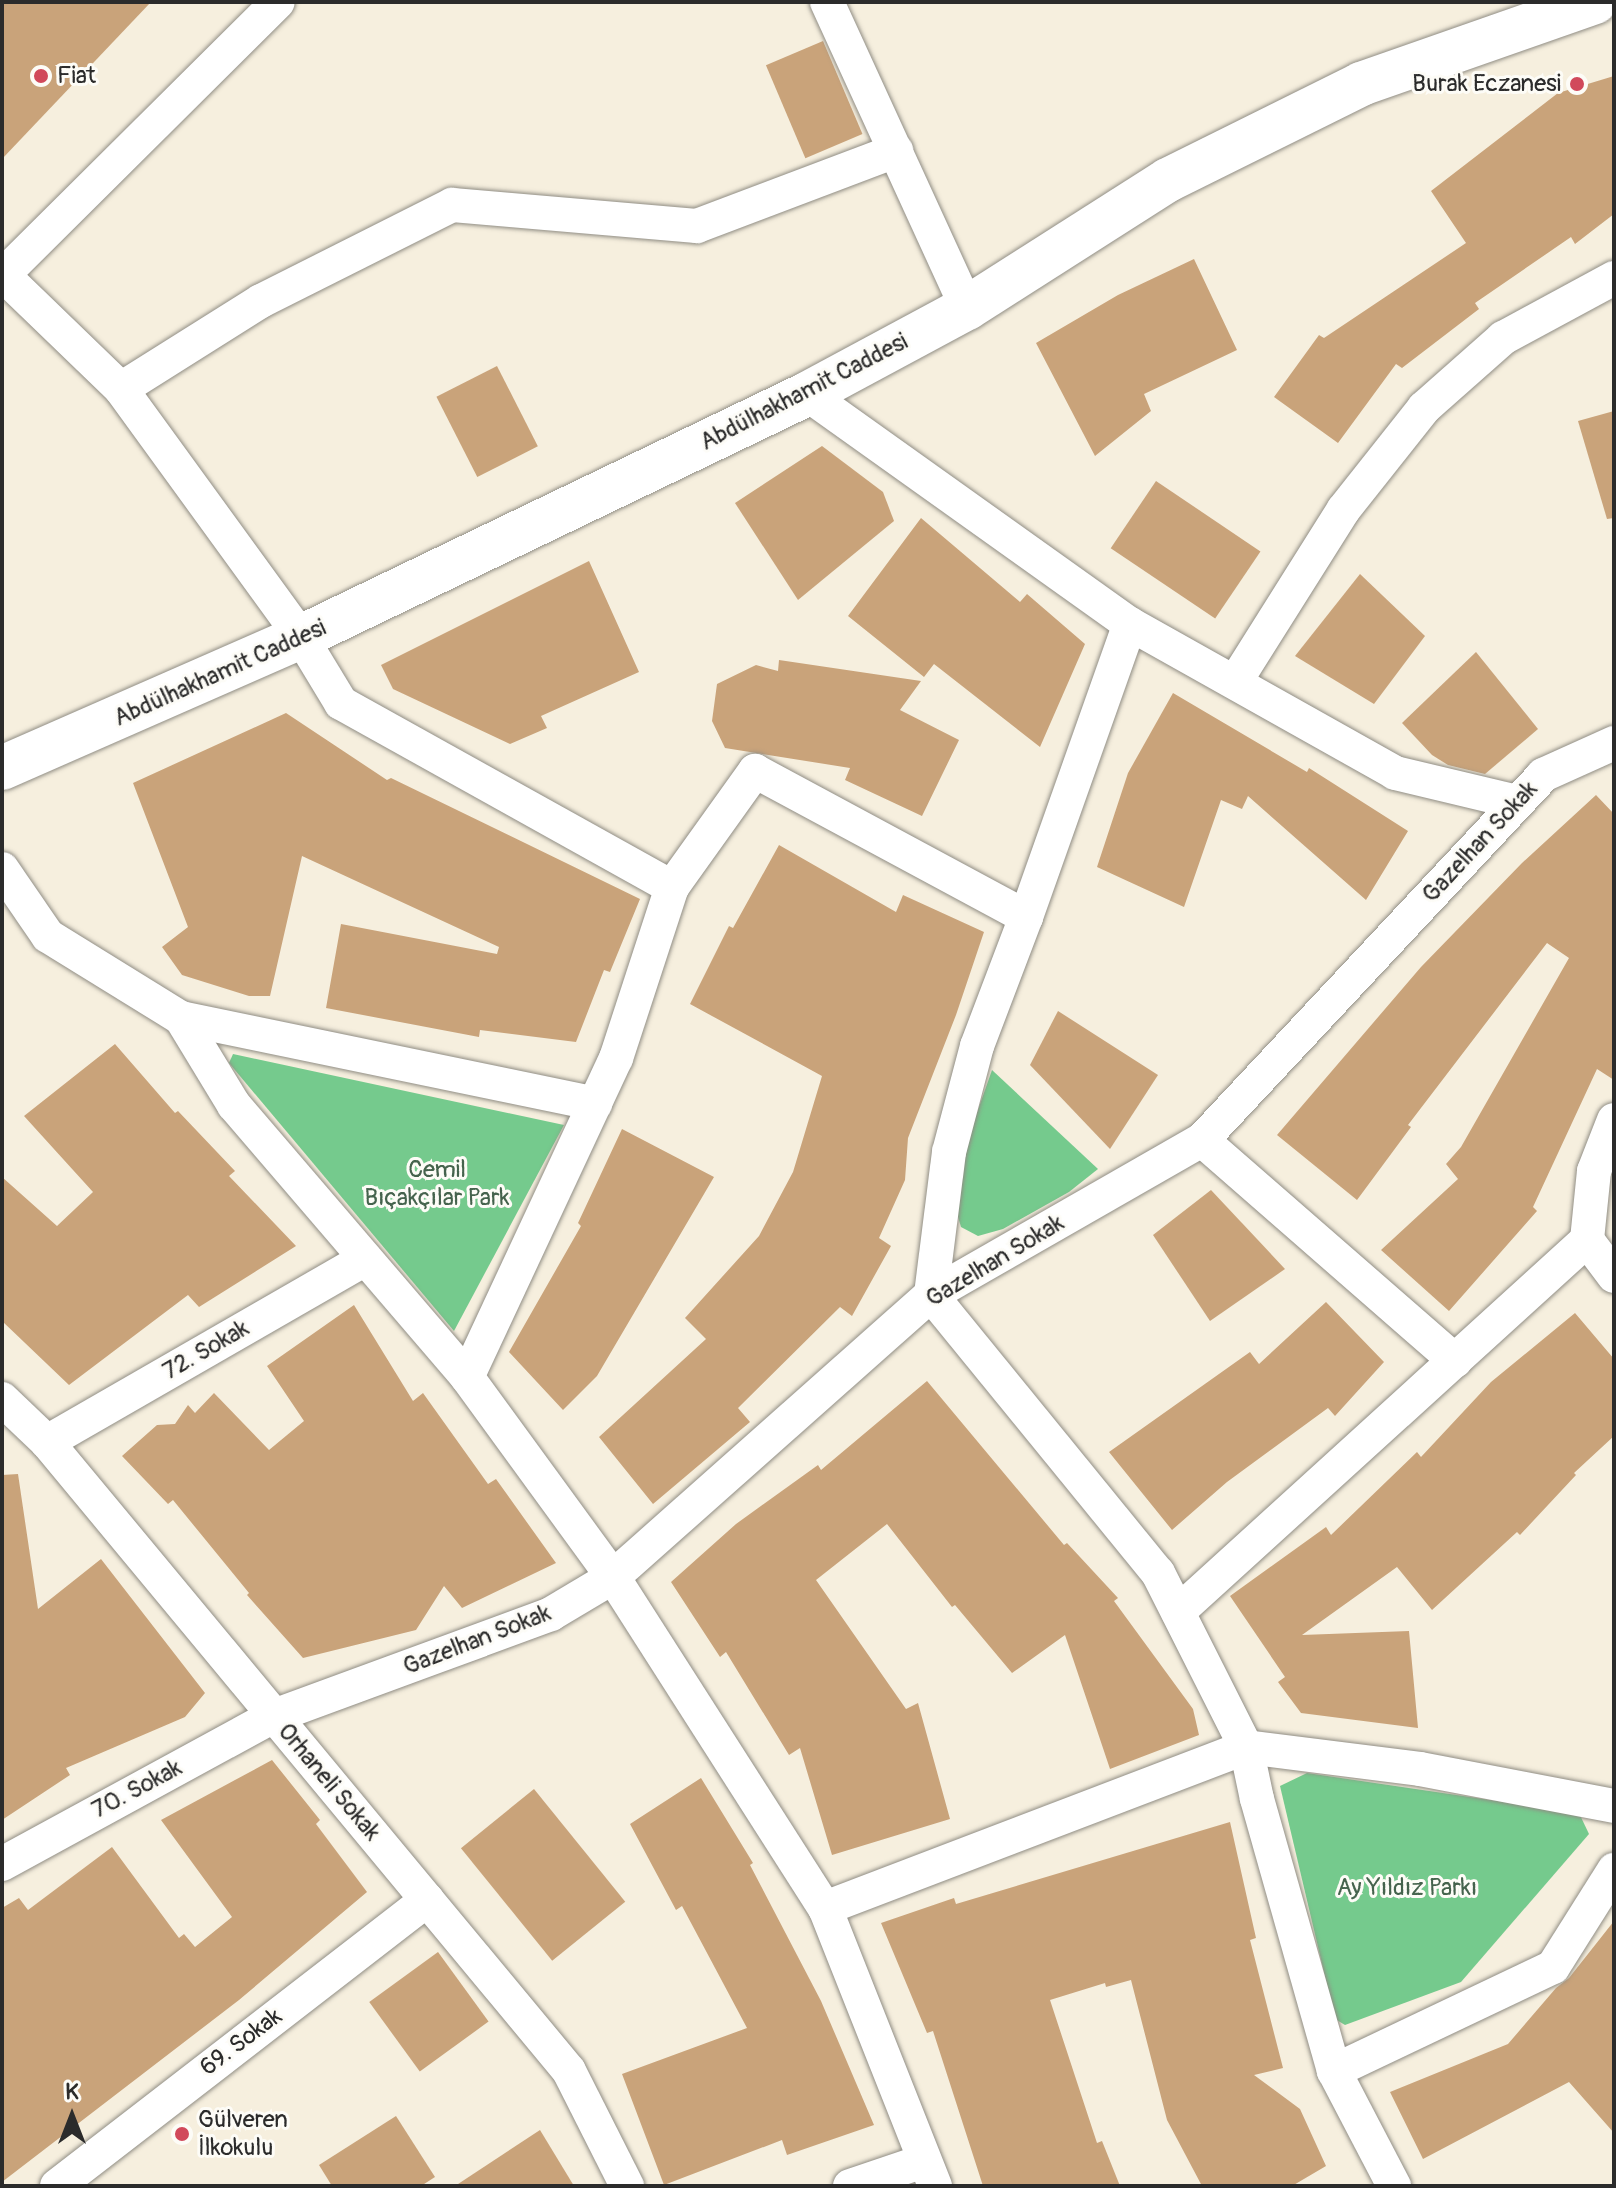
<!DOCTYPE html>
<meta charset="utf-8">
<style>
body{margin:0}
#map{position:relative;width:1616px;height:2188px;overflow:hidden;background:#f6efde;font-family:Pangolin,sans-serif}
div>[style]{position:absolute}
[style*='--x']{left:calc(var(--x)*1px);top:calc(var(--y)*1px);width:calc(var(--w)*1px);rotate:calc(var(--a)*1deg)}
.green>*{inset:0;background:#75ca8d}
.building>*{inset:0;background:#c9a37a;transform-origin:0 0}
.roads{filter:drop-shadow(0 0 2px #908d84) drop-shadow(0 0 2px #908d84)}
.minor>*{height:34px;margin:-17px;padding:0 17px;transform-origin:17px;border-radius:17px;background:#fff}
.secondary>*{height:44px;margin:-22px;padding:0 22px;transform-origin:22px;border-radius:22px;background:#fff}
.dots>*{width:22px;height:22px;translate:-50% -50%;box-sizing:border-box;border:4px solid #fdfcf7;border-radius:50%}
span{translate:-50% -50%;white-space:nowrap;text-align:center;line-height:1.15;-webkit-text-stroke:6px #fdfcf7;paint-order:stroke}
.poi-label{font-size:24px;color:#2b2b2b}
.left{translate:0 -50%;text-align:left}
.right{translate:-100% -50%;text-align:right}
.street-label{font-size:24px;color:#2b2b2b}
.park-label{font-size:24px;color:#45634d}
.frame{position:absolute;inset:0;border:4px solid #2b2b2b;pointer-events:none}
.north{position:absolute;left:32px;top:2076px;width:80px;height:80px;-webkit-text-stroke:6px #fdfcf7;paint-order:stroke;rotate:0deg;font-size:22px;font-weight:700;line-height:32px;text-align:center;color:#2b2b2b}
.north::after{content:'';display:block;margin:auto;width:28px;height:36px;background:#2b2b2b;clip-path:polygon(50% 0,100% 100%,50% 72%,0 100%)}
</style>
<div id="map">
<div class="green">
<i style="clip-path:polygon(233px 1054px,564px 1125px,454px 1331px,229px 1063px)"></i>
<i style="clip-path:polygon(992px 1070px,1098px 1169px,1069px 1192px,1003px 1229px,978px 1236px,961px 1227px,956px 1210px,960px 1161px)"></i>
<i style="clip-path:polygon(1307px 1773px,1579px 1813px,1589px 1834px,1461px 1982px,1345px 2025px,1335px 2019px,1280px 1786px)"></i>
</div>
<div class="building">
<i style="clip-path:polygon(2px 2px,151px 2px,2px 159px)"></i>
<i style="left:823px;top:41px;width:101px;height:62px;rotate:67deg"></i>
<i style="clip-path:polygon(1614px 76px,1614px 214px,1575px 244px,1571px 237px,1475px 303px,1479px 309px,1402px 368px,1396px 364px,1338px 443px,1274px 397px,1319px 335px,1324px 338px,1466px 243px,1431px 191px,1558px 93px)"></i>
<i style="clip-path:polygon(1194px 259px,1237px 350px,1144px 394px,1151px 411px,1095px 456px,1036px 343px,1118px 295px)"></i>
<i style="left:497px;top:366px;width:90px;height:68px;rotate:63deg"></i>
<i style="clip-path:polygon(1614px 411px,1614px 518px,1607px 519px,1578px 421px)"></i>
<i style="clip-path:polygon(822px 446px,883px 492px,894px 521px,798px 600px,735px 503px)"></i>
<i style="left:1156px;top:481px;width:126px;height:81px;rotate:34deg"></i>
<i style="clip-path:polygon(921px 518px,1020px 602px,1027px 594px,1085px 644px,1040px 747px,934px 664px,924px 677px,848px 616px)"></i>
<i style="clip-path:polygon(589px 561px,639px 672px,541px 716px,547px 728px,510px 744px,393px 689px,381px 665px)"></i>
<i style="clip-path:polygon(1360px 574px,1425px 636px,1374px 704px,1295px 656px)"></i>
<i style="clip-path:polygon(1476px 652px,1538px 729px,1485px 774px,1448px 765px,1432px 755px,1402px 723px)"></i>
<i style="clip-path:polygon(779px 660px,921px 681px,900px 710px,959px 740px,922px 816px,845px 780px,850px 768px,725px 748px,712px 721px,717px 684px,756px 665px,778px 671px)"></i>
<i style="clip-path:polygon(1173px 693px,1307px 772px,1309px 768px,1408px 831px,1366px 900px,1248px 796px,1242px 809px,1221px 800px,1184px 907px,1097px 867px,1128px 773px)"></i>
<i style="clip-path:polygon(286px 713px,387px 780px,391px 778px,640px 899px,610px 972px,604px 970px,576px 1042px,480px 1030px,479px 1037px,326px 1008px,341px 924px,497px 954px,499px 947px,302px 856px,270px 996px,249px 996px,182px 975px,162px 947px,188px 927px,133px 783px)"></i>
<i style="clip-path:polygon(1596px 795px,1614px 814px,1614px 1080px,1597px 1069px,1533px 1207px,1537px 1211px,1449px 1311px,1381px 1250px,1458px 1179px,1446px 1164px,1461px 1147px,1569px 958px,1547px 943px,1408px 1125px,1411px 1127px,1357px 1200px,1277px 1135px,1421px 967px,1522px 863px)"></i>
<i style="clip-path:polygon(779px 845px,896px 912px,903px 895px,984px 932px,956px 1015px,908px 1138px,905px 1180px,879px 1238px,891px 1246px,852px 1316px,840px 1307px,738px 1408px,750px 1422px,653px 1504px,599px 1437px,706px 1339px,685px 1318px,759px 1236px,793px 1172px,822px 1076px,690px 1004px,729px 926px,733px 928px)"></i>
<i style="clip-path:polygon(1058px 1011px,1158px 1075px,1110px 1149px,1030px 1065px)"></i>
<i style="clip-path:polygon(115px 1044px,175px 1113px,178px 1111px,235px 1171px,229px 1176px,296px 1246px,199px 1307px,188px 1295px,69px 1385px,2px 1321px,2px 1177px,57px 1226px,93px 1192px,24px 1116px)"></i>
<i style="clip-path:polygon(622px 1129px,714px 1177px,597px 1376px,563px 1410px,509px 1352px,581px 1226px,578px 1223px)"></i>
<i style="clip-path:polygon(1211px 1190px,1285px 1269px,1210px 1321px,1153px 1235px)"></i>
<i style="clip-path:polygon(1326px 1302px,1384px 1362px,1335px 1416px,1328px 1408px,1227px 1482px,1172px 1530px,1109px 1452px,1250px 1352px,1259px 1364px)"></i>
<i style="clip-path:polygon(354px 1305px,413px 1401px,423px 1393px,488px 1484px,496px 1479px,556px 1563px,462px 1608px,444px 1586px,416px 1630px,303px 1658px,247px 1595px,249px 1593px,173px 1500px,168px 1504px,122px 1456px,157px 1425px,175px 1424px,188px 1405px,195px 1413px,214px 1393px,269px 1450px,304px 1421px,267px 1366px)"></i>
<i style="clip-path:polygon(1575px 1313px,1614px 1359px,1614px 1436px,1574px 1473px,1576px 1475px,1520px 1535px,1517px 1532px,1432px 1610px,1397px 1567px,1302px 1635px,1409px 1631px,1418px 1728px,1301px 1713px,1278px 1682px,1285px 1677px,1230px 1596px,1326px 1527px,1331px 1535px,1417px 1452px,1421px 1457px,1491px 1382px)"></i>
<i style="clip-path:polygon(927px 1381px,1064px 1545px,1067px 1543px,1118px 1598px,1114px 1601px,1193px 1709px,1199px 1735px,1110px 1769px,1065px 1635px,1012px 1673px,955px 1605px,952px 1607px,887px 1524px,816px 1580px,906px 1709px,918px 1703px,950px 1819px,832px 1855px,800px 1748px,789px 1755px,726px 1652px,720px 1657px,671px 1582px,736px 1524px,818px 1465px,821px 1470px)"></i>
<i style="clip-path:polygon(18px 1474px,38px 1609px,101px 1559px,205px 1693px,185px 1717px,66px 1768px,70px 1775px,2px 1820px,2px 1475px)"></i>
<i style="clip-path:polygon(272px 1760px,320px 1820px,316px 1824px,367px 1892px,239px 2000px,2px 2182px,2px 1908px,19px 1898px,28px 1910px,112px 1847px,179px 1938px,184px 1934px,195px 1947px,232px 1917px,161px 1820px)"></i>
<i style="clip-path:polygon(701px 1778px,753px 1863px,750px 1865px,821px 2001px,874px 2125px,787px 2155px,782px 2140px,664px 2185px,622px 2074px,747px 2028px,682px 1906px,676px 1910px,630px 1824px)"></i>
<i style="left:534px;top:1789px;width:145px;height:94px;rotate:51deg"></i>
<i style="clip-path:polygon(1230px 1822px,1256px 1938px,1250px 1940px,1283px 2068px,1254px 2075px,1300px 2109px,1326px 2166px,1292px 2186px,1202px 2186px,1167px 2120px,1131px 1980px,1106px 1987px,1105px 1983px,1050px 2000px,1097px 2143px,1102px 2141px,1120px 2186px,983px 2186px,933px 2031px,927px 2033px,881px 1923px,954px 1898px,956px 1904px)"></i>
<i style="clip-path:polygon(1614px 1921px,1614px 2133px,1569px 2082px,1423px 2159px,1390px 2092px,1508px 2044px,1556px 1988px,1569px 1978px)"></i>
<i style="left:438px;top:1952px;width:86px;height:85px;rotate:54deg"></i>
<i style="clip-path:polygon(396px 2116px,435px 2177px,421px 2186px,332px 2186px,319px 2165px)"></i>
<i style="clip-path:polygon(540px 2130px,574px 2186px,455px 2186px)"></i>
</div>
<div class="roads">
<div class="minor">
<i style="--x:827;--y:2;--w:337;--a:65.4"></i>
<i style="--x:2;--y:274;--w:165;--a:44"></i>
<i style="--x:121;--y:389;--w:306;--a:54"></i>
<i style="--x:301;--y:637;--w:77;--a:58.8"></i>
<i style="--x:341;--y:703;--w:379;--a:29.1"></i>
<i style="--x:672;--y:887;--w:180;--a:108.1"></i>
<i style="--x:616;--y:1058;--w:352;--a:115"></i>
<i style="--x:3;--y:275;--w:387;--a:-44.8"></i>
<i style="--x:121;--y:389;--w:165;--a:-32.2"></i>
<i style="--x:261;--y:301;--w:214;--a:-26.7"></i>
<i style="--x:452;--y:205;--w:246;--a:4.9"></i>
<i style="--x:697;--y:226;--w:213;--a:-20.7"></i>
<i style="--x:807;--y:394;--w:397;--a:35.5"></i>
<i style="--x:1130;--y:624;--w:304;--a:29.3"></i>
<i style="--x:1395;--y:773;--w:125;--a:13.4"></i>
<i style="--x:1235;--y:682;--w:204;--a:-57.8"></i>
<i style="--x:1344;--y:509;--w:129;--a:-51.6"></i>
<i style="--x:1424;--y:408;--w:106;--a:-41.5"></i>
<i style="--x:1503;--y:338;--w:126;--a:-28.4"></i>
<i style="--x:2;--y:869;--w:81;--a:55.5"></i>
<i style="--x:48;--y:936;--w:156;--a:31.7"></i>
<i style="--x:181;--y:1018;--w:102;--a:58.7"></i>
<i style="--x:234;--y:1105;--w:358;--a:49.4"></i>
<i style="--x:467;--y:1377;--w:248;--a:53.9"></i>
<i style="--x:613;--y:1577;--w:393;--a:57.4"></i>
<i style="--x:825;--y:1908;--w:299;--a:68.4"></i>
<i style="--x:672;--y:887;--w:143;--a:-54.4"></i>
<i style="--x:755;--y:771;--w:308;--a:28.3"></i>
<i style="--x:1026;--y:917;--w:138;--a:110.8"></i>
<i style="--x:977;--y:1046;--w:110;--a:104.8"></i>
<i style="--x:949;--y:1152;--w:144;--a:97.2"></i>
<i style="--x:931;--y:1295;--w:359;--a:50.8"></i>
<i style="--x:1158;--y:1573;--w:195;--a:63.2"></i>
<i style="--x:1246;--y:1747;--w:53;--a:78.1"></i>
<i style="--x:1257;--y:1799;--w:283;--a:74.2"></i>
<i style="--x:1334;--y:2071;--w:130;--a:62.4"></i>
<i style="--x:1026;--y:917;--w:311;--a:-70.5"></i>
<i style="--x:181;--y:1018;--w:423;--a:11.7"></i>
<i style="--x:1614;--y:1120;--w:55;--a:111.4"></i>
<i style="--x:1594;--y:1171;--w:69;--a:95.8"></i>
<i style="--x:1587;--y:1240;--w:45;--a:53.1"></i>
<i style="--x:1202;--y:1140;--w:336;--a:41.1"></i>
<i style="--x:2;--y:1399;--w:62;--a:43.7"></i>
<i style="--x:47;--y:1442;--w:817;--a:50.31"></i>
<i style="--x:569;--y:2071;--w:129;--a:63.2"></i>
<i style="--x:47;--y:1442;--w:367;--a:-29.9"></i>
<i style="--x:1178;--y:1612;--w:553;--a:-42.29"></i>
<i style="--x:2;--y:1864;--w:310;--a:-28.6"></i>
<i style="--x:274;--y:1716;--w:295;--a:-20.2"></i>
<i style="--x:551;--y:1614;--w:72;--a:-30.8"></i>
<i style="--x:613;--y:1577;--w:425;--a:-41.6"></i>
<i style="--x:931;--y:1295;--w:312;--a:-29.8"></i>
<i style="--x:1202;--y:1140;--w:500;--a:-46.9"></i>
<i style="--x:1543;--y:775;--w:78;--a:-24.3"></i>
<i style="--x:825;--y:1908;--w:451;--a:-20.9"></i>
<i style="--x:1246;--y:1747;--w:175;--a:7.2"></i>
<i style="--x:1420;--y:1769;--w:197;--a:10.8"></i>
<i style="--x:1334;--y:2071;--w:242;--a:-25.4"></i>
<i style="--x:1553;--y:1967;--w:115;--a:-57.8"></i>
<i style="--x:57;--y:2186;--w:468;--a:-37.7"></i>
<i style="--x:850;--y:2186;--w:78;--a:-18.7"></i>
</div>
<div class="secondary">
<i style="--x:2;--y:768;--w:326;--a:-23.7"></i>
<i style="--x:301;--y:637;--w:561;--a:-25.65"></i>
<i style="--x:807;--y:394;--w:182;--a:-28.3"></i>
<i style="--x:967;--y:308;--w:238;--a:-32.5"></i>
<i style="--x:1168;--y:180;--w:216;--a:-26.4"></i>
<i style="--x:1361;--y:84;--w:248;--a:-19.3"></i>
</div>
</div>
<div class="dots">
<i style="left:41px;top:76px;background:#d1495b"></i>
<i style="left:1577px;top:84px;background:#d1495b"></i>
<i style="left:182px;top:2134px;background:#d1495b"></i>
</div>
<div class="poi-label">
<span class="left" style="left:57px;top:76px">Fiat</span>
<span class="right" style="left:1561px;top:84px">Burak Eczanesi</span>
<span class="left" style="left:198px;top:2134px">Gülveren<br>İlkokulu</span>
</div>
<div class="street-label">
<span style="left:804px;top:392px;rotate:-27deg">Abdülhakhamit Caddesi</span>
<span style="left:220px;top:673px;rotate:-24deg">Abdülhakhamit Caddesi</span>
<span style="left:1480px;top:842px;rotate:-47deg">Gazelhan Sokak</span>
<span style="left:995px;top:1261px;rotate:-31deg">Gazelhan Sokak</span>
<span style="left:206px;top:1350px;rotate:-30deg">72. Sokak</span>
<span style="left:477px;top:1640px;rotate:-21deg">Gazelhan Sokak</span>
<span style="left:329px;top:1782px;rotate:50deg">Orhaneli Sokak</span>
<span style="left:137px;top:1789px;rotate:-28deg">70. Sokak</span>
<span style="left:241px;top:2042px;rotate:-37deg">69. Sokak</span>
</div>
<div class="park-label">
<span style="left:437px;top:1184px">Cemil<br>Bıçakçılar Park</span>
<span style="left:1407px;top:1888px">Ay Yıldız Parkı</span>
</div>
<div class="frame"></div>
<div class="north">K</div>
</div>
